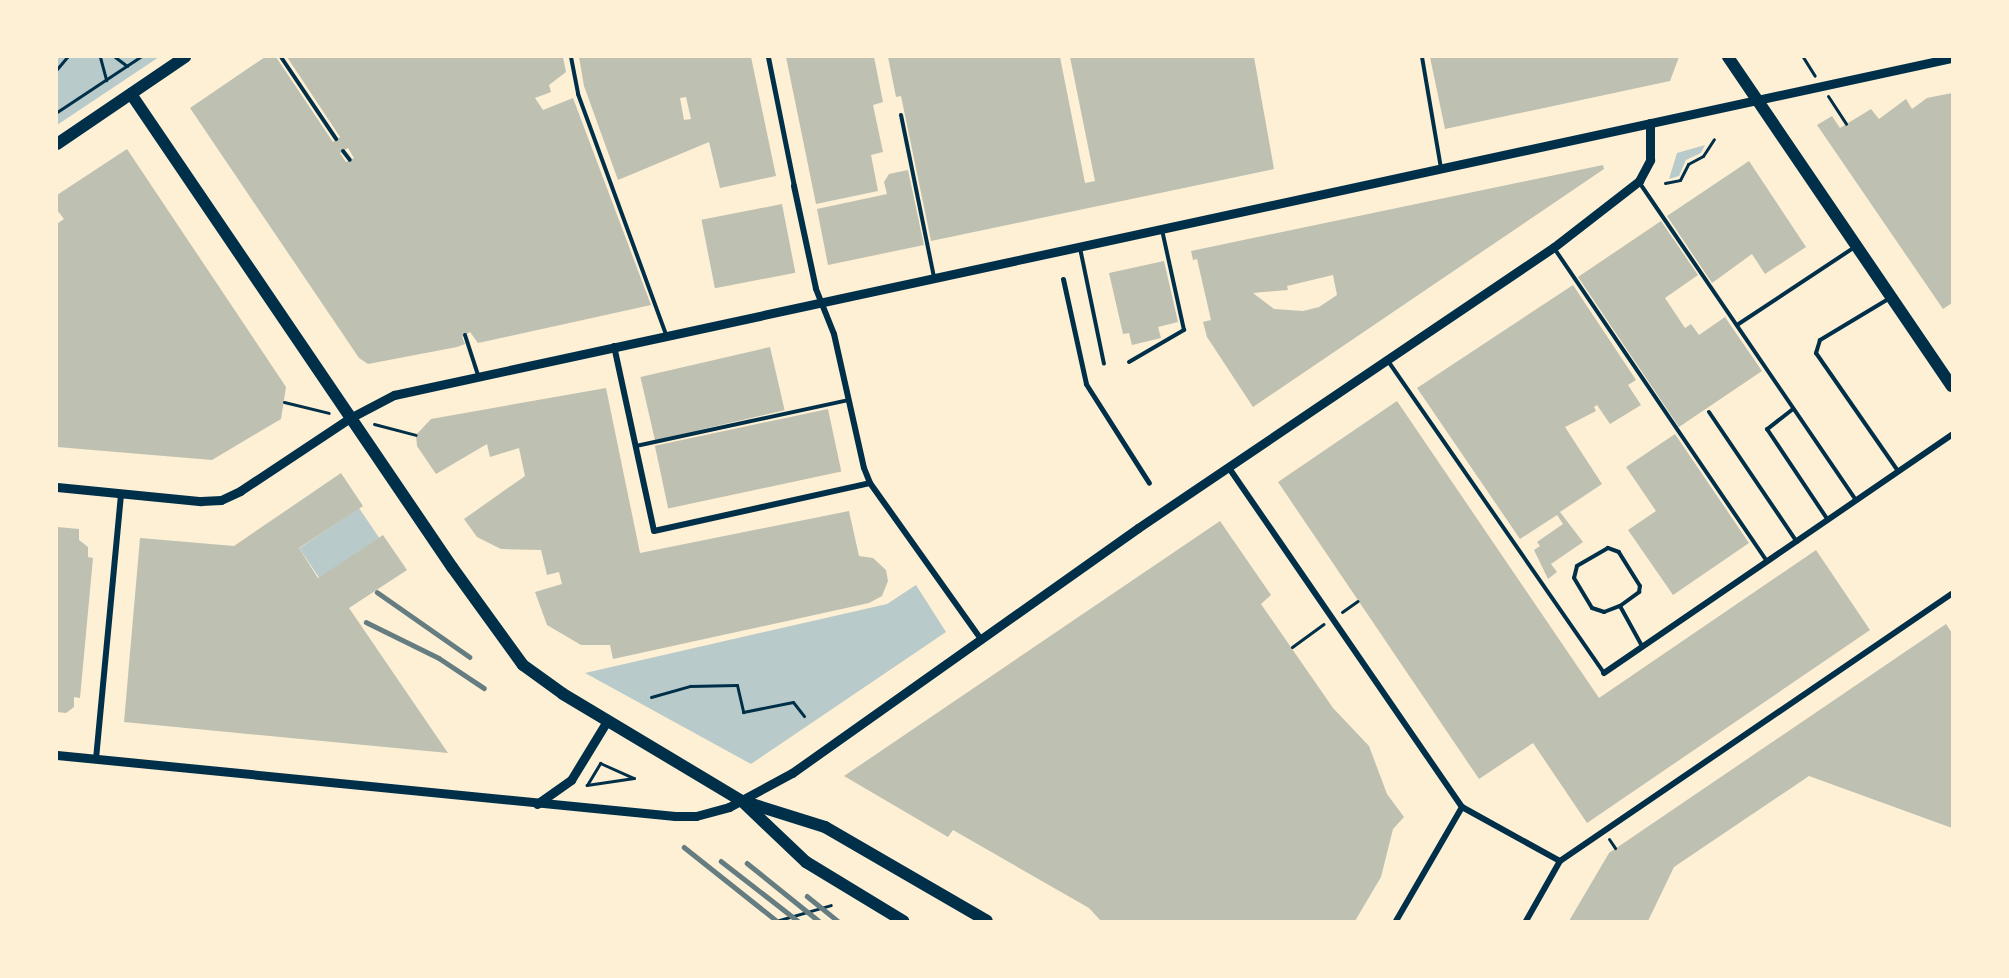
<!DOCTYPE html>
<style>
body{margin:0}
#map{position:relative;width:2009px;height:978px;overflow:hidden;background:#fdf0d5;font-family:Arial,sans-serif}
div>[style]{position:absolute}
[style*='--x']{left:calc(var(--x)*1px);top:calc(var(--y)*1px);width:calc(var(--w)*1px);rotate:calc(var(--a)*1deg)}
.green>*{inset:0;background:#b9caca;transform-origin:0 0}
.building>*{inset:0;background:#bec0b2;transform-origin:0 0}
.path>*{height:3px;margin:-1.5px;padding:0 1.5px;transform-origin:1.5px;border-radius:1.5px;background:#003049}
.service>*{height:4px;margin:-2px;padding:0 2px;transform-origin:2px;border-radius:2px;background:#003049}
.pedestrian>*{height:5px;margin:-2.5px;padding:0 2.5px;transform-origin:2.5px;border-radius:2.5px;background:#003049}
.minor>*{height:6px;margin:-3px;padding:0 3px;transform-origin:3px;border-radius:3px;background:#003049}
.tertiary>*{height:9px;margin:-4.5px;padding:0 4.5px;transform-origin:4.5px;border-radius:4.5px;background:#003049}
.primary>*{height:12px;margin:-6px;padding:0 6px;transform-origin:6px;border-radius:6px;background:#003049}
.rail>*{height:4.5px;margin:-2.25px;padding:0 2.25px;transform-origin:2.25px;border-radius:2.25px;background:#657d81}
span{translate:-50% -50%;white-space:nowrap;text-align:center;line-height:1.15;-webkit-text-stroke:6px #fdf0d5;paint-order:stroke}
.frame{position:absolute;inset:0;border:58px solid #fdf0d5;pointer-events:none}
</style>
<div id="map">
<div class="green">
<i style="clip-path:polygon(57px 57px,159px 57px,57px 125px)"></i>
<i style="clip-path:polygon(1705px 145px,1701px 153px,1686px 160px,1679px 176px,1669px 179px,1677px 153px)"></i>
<i style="left:359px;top:508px;width:36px;height:72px;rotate:56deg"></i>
<i style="clip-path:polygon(916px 585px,946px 632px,751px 764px,585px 673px,887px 604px)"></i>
</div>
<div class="building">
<i style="clip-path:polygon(evenodd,265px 57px,276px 57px,333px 142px,340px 137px,287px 57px,563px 57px,566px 72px,549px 85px,551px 92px,535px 98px,543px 110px,573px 98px,651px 305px,478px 343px,470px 332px,462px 337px,465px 344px,457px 347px,368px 364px,359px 358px,190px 108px,265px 57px,348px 148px,354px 158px,346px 162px,340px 153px,348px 148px)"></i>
<i style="clip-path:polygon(evenodd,579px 57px,751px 57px,776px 176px,720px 188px,709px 142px,618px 180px,584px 86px,579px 57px,686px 97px,691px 119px,684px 120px,680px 98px,686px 97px)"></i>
<i style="clip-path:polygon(786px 57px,874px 57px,883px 102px,873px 105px,883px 152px,871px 155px,878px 191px,816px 204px)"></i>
<i style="clip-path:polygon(888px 57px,1060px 57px,1085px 183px,1095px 181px,1070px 57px,1254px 57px,1274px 169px,931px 241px,901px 96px,896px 97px)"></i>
<i style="clip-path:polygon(1430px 57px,1679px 57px,1670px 81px,1445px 129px)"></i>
<i style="clip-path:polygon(1952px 93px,1952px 303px,1943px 309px,1817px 125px,1832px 116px,1840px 128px,1871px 109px,1879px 119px,1906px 99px,1912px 109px,1927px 98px)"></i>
<i style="clip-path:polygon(127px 149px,286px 387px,281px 419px,212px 460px,57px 447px,57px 224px,64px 219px,57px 210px,57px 195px)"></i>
<i style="clip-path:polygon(1749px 161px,1806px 247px,1765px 274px,1752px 254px,1712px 283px,1667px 216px)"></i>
<i style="clip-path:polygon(evenodd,1603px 165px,1604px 169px,1253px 407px,1207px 337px,1203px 322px,1211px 320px,1197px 259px,1193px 260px,1191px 251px,1603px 165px,1333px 275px,1337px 295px,1319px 307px,1303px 311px,1274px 309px,1253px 293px,1288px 290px,1287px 286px,1333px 275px)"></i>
<i style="clip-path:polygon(908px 170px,924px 245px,828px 265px,817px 209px,887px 194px,884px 182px,889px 174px)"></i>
<i style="left:782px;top:204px;width:70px;height:82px;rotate:79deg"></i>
<i style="clip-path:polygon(1661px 221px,1698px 275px,1665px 298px,1685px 328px,1691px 324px,1699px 335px,1725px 317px,1762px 371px,1679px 427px,1578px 277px)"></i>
<i style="clip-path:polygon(1164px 261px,1178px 322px,1158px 327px,1161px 338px,1132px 345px,1129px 333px,1123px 334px,1109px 273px)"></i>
<i style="clip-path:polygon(1573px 285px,1636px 380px,1628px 385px,1641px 405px,1610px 424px,1597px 405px,1594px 407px,1596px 411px,1565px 427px,1602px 484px,1560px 512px,1583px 542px,1551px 564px,1557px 572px,1548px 579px,1534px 550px,1540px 546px,1537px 542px,1563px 524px,1557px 515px,1520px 539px,1417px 388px)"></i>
<i style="left:770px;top:347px;width:65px;height:133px;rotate:77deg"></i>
<i style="clip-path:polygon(606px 388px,640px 553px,849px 511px,859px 556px,873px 558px,886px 570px,888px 581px,882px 596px,869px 603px,613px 659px,610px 645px,581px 645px,547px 625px,535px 592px,562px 584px,559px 572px,547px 575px,541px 550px,501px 549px,477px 537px,464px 519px,525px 476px,519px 448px,490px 457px,487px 444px,436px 474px,417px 446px,416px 435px,431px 419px)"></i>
<i style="clip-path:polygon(1397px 401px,1599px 698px,1816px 550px,1870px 630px,1587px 823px,1533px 743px,1479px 779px,1278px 482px)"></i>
<i style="left:828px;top:409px;width:64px;height:177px;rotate:78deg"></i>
<i style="clip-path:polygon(1675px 434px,1749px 543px,1673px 595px,1628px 530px,1656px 511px,1626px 467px)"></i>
<i style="clip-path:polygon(341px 473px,363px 506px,299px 548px,318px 578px,383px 535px,407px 570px,349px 608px,448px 753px,124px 722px,140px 538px,234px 546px)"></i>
<i style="clip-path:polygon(1220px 521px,1271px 595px,1261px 604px,1333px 708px,1369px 746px,1387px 794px,1404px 817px,1393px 829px,1381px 877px,1355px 921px,1101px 921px,1089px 908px,953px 830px,948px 837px,844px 776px)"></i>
<i style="clip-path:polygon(57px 527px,79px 529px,79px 540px,88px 547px,88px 557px,93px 558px,80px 698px,74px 697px,74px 707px,66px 713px,57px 712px)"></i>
<i style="clip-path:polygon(1946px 624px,1952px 633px,1952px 828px,1809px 776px,1674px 867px,1648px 921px,1569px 921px,1609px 853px)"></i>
</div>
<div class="path">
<i style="--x:100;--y:57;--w:24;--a:75"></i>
<i style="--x:115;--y:57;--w:15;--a:37"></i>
<i style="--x:1803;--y:57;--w:22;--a:58"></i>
<i style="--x:57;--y:69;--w:16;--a:-50"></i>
<i style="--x:1828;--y:96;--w:33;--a:57"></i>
<i style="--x:57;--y:112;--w:100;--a:-33.5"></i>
<i style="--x:1665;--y:183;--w:15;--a:-11"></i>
<i style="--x:1680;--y:180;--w:18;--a:-63"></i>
<i style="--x:1688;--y:164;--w:17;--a:-28"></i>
<i style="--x:1703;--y:156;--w:20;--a:-57"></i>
<i style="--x:284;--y:402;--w:46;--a:13.7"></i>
<i style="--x:374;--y:424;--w:43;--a:14.7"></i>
<i style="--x:1342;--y:612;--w:19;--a:-35"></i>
<i style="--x:1292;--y:647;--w:39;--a:-36"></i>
<i style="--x:651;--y:697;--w:41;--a:-15.8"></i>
<i style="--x:690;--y:686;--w:47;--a:-1.2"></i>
<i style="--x:737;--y:685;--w:28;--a:77"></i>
<i style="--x:743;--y:712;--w:51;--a:-11.3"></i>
<i style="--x:793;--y:702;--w:18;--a:52"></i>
<i style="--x:600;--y:763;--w:37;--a:24"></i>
<i style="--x:634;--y:778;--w:48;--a:171.5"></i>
<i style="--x:587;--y:785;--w:26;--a:-59"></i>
<i style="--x:1609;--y:839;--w:11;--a:56"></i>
<i style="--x:776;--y:921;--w:57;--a:-16.2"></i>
</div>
<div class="service">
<i style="--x:281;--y:57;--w:99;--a:56.1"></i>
<i style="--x:571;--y:57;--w:38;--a:79"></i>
<i style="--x:578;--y:94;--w:256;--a:69.9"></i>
<i style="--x:1422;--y:57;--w:113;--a:80.3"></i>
<i style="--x:901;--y:115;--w:165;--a:78.5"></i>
<i style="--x:343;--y:151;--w:11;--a:52"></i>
<i style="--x:1639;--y:182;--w:385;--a:55.7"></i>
<i style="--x:1080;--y:248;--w:118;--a:78.3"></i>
<i style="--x:1554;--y:248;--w:379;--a:55.8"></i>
<i style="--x:1890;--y:298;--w:82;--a:149"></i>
<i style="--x:1820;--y:340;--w:14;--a:107"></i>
<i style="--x:1816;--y:353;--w:144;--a:55.2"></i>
<i style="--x:1737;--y:325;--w:141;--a:-33.5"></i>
<i style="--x:465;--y:335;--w:42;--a:72"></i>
<i style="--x:1388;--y:361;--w:379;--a:55.3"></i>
<i style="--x:1129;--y:362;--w:64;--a:-30.2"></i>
<i style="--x:1184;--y:330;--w:102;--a:-102.4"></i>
<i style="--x:1793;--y:409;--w:33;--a:142"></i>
<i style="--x:1767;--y:429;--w:110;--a:56.2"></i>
<i style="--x:1709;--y:412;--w:157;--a:55.9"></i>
<i style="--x:636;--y:446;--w:217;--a:-12.2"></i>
<i style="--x:1620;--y:606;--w:24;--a:-36"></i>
<i style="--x:1639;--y:592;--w:6;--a:-81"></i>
<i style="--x:1640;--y:586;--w:40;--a:-122"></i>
<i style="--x:1619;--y:552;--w:12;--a:-160"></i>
<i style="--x:1608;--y:548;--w:36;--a:150"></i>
<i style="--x:1577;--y:566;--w:12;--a:104"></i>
<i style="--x:1574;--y:578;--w:35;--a:59"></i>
<i style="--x:1592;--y:608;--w:13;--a:18"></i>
<i style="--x:1604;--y:612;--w:17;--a:-21"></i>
<i style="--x:1620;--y:606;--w:46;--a:61.2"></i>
</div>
<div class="pedestrian">
<i style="--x:768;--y:57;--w:132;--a:78.6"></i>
<i style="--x:1063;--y:279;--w:107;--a:77.6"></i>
<i style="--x:1086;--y:384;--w:117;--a:57.5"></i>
</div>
<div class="minor">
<i style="--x:794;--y:186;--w:105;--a:77.9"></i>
<i style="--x:816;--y:289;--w:48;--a:68.2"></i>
<i style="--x:834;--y:334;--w:137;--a:77.4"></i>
<i style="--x:864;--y:468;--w:16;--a:68"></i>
<i style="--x:870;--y:483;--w:190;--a:54.6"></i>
<i style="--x:614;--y:346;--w:189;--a:77.8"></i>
<i style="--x:654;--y:531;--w:221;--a:-12.5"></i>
<i style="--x:1229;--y:468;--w:411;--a:55.5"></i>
<i style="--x:1462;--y:807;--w:112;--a:28.9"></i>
<i style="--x:1604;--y:673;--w:422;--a:-34.4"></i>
<i style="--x:96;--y:759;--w:267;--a:-84.6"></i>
<i style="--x:1396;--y:921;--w:132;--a:-59.9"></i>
<i style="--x:1526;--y:921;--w:69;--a:-60.5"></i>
<i style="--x:1560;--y:861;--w:474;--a:-34.3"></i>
</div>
<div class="tertiary">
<i style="--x:57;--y:487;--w:145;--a:5.6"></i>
<i style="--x:201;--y:501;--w:20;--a:-3"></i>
<i style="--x:221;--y:500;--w:21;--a:-25"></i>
<i style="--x:240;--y:491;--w:132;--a:-33.6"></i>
<i style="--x:350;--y:418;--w:50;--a:-27.6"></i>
<i style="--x:394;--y:395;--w:1594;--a:-12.21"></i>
<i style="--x:57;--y:755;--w:621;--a:5.64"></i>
<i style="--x:675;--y:816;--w:21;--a:0"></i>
<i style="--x:696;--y:816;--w:34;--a:-15"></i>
<i style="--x:729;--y:807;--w:72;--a:-28.4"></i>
<i style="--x:792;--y:773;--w:424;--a:-35.3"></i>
<i style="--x:1138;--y:528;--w:502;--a:-34.04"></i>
<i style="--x:1554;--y:247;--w:108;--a:-37.8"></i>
<i style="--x:1639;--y:181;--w:24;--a:-62"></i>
<i style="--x:1650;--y:160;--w:37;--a:-90"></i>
<i style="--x:537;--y:804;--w:42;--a:-35.2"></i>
<i style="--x:571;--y:780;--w:69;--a:-58.6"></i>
</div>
<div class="primary">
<i style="--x:1728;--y:57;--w:398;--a:55.8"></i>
<i style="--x:131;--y:94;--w:572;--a:55.84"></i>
<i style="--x:452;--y:567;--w:121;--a:54.1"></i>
<i style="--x:523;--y:665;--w:49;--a:35.9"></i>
<i style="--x:563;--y:694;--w:209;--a:30.9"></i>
<i style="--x:742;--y:801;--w:87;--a:17.4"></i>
<i style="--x:825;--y:827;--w:187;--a:30.1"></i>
<i style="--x:57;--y:144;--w:155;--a:-34.2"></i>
<i style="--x:745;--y:804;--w:84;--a:43.6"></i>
<i style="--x:806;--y:862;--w:114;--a:31.3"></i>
</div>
<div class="rail">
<i style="--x:377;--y:592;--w:113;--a:35"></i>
<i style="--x:366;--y:622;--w:81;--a:26.3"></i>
<i style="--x:439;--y:658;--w:54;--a:33.7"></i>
<i style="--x:684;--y:847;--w:119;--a:38.5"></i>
<i style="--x:721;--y:861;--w:98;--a:37.9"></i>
<i style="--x:747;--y:863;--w:92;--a:38.9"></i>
<i style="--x:807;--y:896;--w:40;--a:39"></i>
</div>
<div class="frame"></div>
</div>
